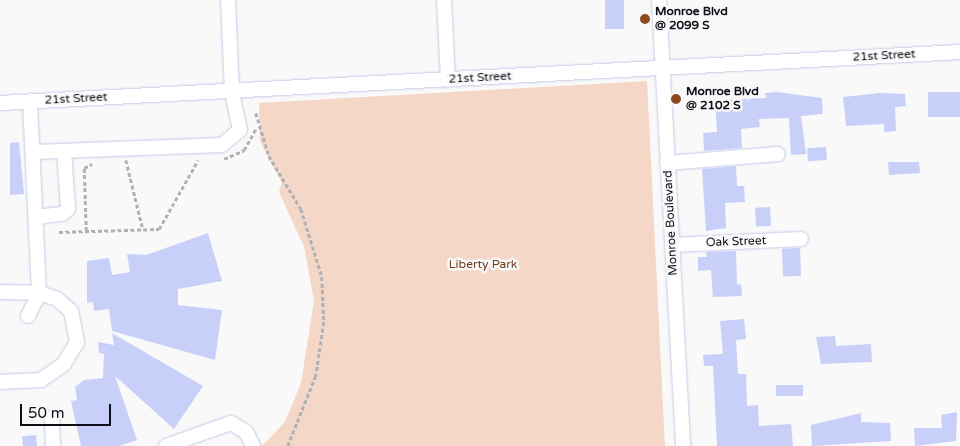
<!DOCTYPE html>
<style>
body{margin:0}
#map{position:relative;width:960px;height:446px;overflow:hidden;background:#f9f9f9;font-family:"Varela Round",sans-serif}
div>[style]{position:absolute}
[style*='--x']{left:calc(var(--x)*1px);top:calc(var(--y)*1px);width:calc(var(--w)*1px);rotate:calc(var(--a)*1deg)}
.green>*{inset:0;background:#f5d7c8}
.building>*{inset:0;background:#c8d0fa;transform-origin:0 0}
.path>*{height:2.5px;margin-top:-1.25px;transform-origin:0;background:repeating-linear-gradient(90deg,#b0b1b4 0 4px,transparent 0 6.5px)}
.roads{filter:drop-shadow(0 0 1px #c5cae8) drop-shadow(0 0 1px #c5cae8)}
.minor>*{height:14px;margin:-7px;padding:0 7px;transform-origin:7px;border-radius:7px;background:#fff}
.dots>*{width:14px;height:14px;translate:-50% -50%;box-sizing:border-box;border:2px solid #f9f9f9;border-radius:50%}
span{translate:-50% -50%;white-space:nowrap;text-align:center;line-height:1.15;-webkit-text-stroke:5px #f9f9f9;paint-order:stroke}
.poi-label{font-size:12px;color:#0e0f19;font-weight:700}
.left{translate:0 -50%;text-align:left}
.street-label{font-size:12px;color:#0e0f19}
.park-label{font-size:12px;color:#723a1a}
.scale{position:absolute;left:20px;top:404px;width:91px;height:22px;box-sizing:border-box;border:2px solid #0e0f19;border-top:0;padding-left:6px;font-size:15px;line-height:18px;white-space:nowrap;color:#0e0f19;-webkit-text-stroke:4px #f9f9f9;paint-order:stroke}
</style>
<div id="map">
<div class="green">
<i style="clip-path:polygon(647px 81px,665px 446px,262px 446px,285px 422px,301px 383px,314px 301px,304px 247px,279px 192px,282px 183px,260px 141px,259px 103px)"></i>
</div>
<div class="building">
<i style="left:605px;top:0;width:19px;height:29px"></i>
<i style="clip-path:polygon(777px 92px,822px 98px,823px 114px,801px 116px,806px 154px,791px 155px,789px 118px,759px 119px,760px 127px,741px 129px,742px 148px,704px 151px,703px 133px,717px 132px,715px 100px,766px 98px,765px 93px)"></i>
<i style="left:960px;top:92px;width:25px;height:32px;rotate:90deg"></i>
<i style="clip-path:polygon(880px 93px,905px 94px,906px 106px,895px 107px,896px 131px,884px 132px,884px 124px,846px 126px,843px 97px)"></i>
<i style="clip-path:polygon(19px 142px,24px 194px,10px 195px,10px 143px)"></i>
<i style="left:826px;top:147px;width:13px;height:19px;rotate:86deg"></i>
<i style="clip-path:polygon(888px 162px,919px 162px,920px 173px,889px 175px)"></i>
<i style="clip-path:polygon(736px 166px,737px 186px,744px 186px,745px 202px,725px 203px,726px 228px,706px 231px,702px 169px)"></i>
<i style="left:770px;top:207px;width:19px;height:15px;rotate:87deg"></i>
<i style="clip-path:polygon(208px 233px,222px 281px,178px 289px,178px 305px,222px 310px,215px 360px,112px 331px,109px 309px,94px 311px,93px 302px,87px 303px,87px 261px,109px 258px,112px 275px,130px 272px,127px 254px,146px 255px)"></i>
<i style="left:800px;top:248px;width:28px;height:18px;rotate:88deg"></i>
<i style="clip-path:polygon(736px 251px,737px 285px,741px 284px,742px 296px,713px 297px,711px 270px,698px 271px,698px 257px,707px 257px,706px 252px)"></i>
<i style="clip-path:polygon(744px 319px,746px 339px,736px 340px,738px 374px,746px 374px,747px 406px,758px 405px,759px 426px,791px 424px,793px 446px,717px 446px,713px 366px,704px 366px,703px 355px,723px 354px,720px 321px)"></i>
<i style="clip-path:polygon(112px 333px,203px 386px,174px 429px,115px 376px,137px 440px,119px 446px,81px 446px,71px 401px,77px 400px,75px 387px,84px 380px,103px 378px,104px 354px,99px 353px,98px 342px,114px 345px)"></i>
<i style="clip-path:polygon(835px 336px,836px 346px,871px 344px,872px 362px,821px 364px,816px 337px)"></i>
<i style="left:803px;top:385px;width:11px;height:27px;rotate:90deg"></i>
<i style="clip-path:polygon(957px 412px,956px 441px,915px 446px,914px 428px,942px 428px,941px 415px)"></i>
<i style="clip-path:polygon(861px 413px,861px 422px,890px 423px,891px 441px,812px 446px,811px 425px)"></i>
<i style="left:36px;top:435px;width:11px;height:14px;rotate:85deg"></i>
</div>
<div class="path">
<i style="--x:256;--y:113;--w:45;--a:73.2"></i>
<i style="--x:269;--y:156;--w:62;--a:58.9"></i>
<i style="--x:301;--y:209;--w:71;--a:72.8"></i>
<i style="--x:322;--y:277;--w:45;--a:87.5"></i>
<i style="--x:324;--y:322;--w:55;--a:98.4"></i>
<i style="--x:316;--y:376;--w:75;--a:111.8"></i>
<i style="--x:224;--y:159;--w:22;--a:-24"></i>
<i style="--x:244;--y:150;--w:26;--a:-61"></i>
<i style="--x:126;--y:160;--w:71;--a:76.2"></i>
<i style="--x:86;--y:231;--w:63;--a:-91.8"></i>
<i style="--x:84;--y:168;--w:9;--a:-27"></i>
<i style="--x:59;--y:232;--w:100;--a:-1.7"></i>
<i style="--x:159;--y:229;--w:79;--a:-60.5"></i>
</div>
<div class="roads">
<div class="minor">
<i style="--x:444;--y:0;--w:80;--a:87.1"></i>
<i style="--x:659;--y:0;--w:447;--a:86.9"></i>
<i style="--x:0;--y:103;--w:961;--a:-3.04"></i>
<i style="--x:33;--y:152;--w:189;--a:-2.1"></i>
<i style="--x:222;--y:145;--w:23;--a:-40"></i>
<i style="--x:240;--y:130;--w:40;--a:-102"></i>
<i style="--x:232;--y:91;--w:91;--a:-92.5"></i>
<i style="--x:667;--y:163;--w:111;--a:-4.6"></i>
<i style="--x:36;--y:217;--w:26;--a:-7"></i>
<i style="--x:62;--y:214;--w:8;--a:-40"></i>
<i style="--x:68;--y:209;--w:58;--a:-93.9"></i>
<i style="--x:672;--y:245;--w:129;--a:-2.7"></i>
<i style="--x:0;--y:292;--w:39;--a:1"></i>
<i style="--x:39;--y:293;--w:19;--a:18"></i>
<i style="--x:57;--y:299;--w:18;--a:41"></i>
<i style="--x:71;--y:311;--w:32;--a:79"></i>
<i style="--x:77;--y:342;--w:26;--a:121"></i>
<i style="--x:64;--y:364;--w:28;--a:145"></i>
<i style="--x:41;--y:380;--w:41;--a:177.2"></i>
<i style="--x:28;--y:316;--w:25;--a:-64"></i>
<i style="--x:39;--y:293;--w:191;--a:-92.7"></i>
<i style="--x:52;--y:418;--w:28;--a:88"></i>
<i style="--x:166;--y:446;--w:69;--a:-19.5"></i>
<i style="--x:231;--y:423;--w:17;--a:31"></i>
<i style="--x:246;--y:432;--w:16;--a:63"></i>
</div>
</div>
<div class="dots">
<i style="left:645px;top:19px;background:#8f4921"></i>
<i style="left:676px;top:99px;background:#8f4921"></i>
</div>
<div class="poi-label">
<span class="left" style="left:655px;top:19px">Monroe Blvd<br>@ 2099 S</span>
<span class="left" style="left:686px;top:99px">Monroe Blvd<br>@ 2102 S</span>
</div>
<div class="street-label">
<span style="left:884px;top:56px;rotate:-3deg">21st Street</span>
<span style="left:480px;top:78px;rotate:-3deg">21st Street</span>
<span style="left:76px;top:99px;rotate:-3deg">21st Street</span>
<span style="left:671px;top:223px;rotate:-93deg">Monroe Boulevard</span>
<span style="left:736px;top:242px;rotate:-2deg">Oak Street</span>
</div>
<div class="park-label">
<span style="left:483px;top:265px">Liberty Park</span>
</div>
<div class="scale">50 m</div>
</div>
